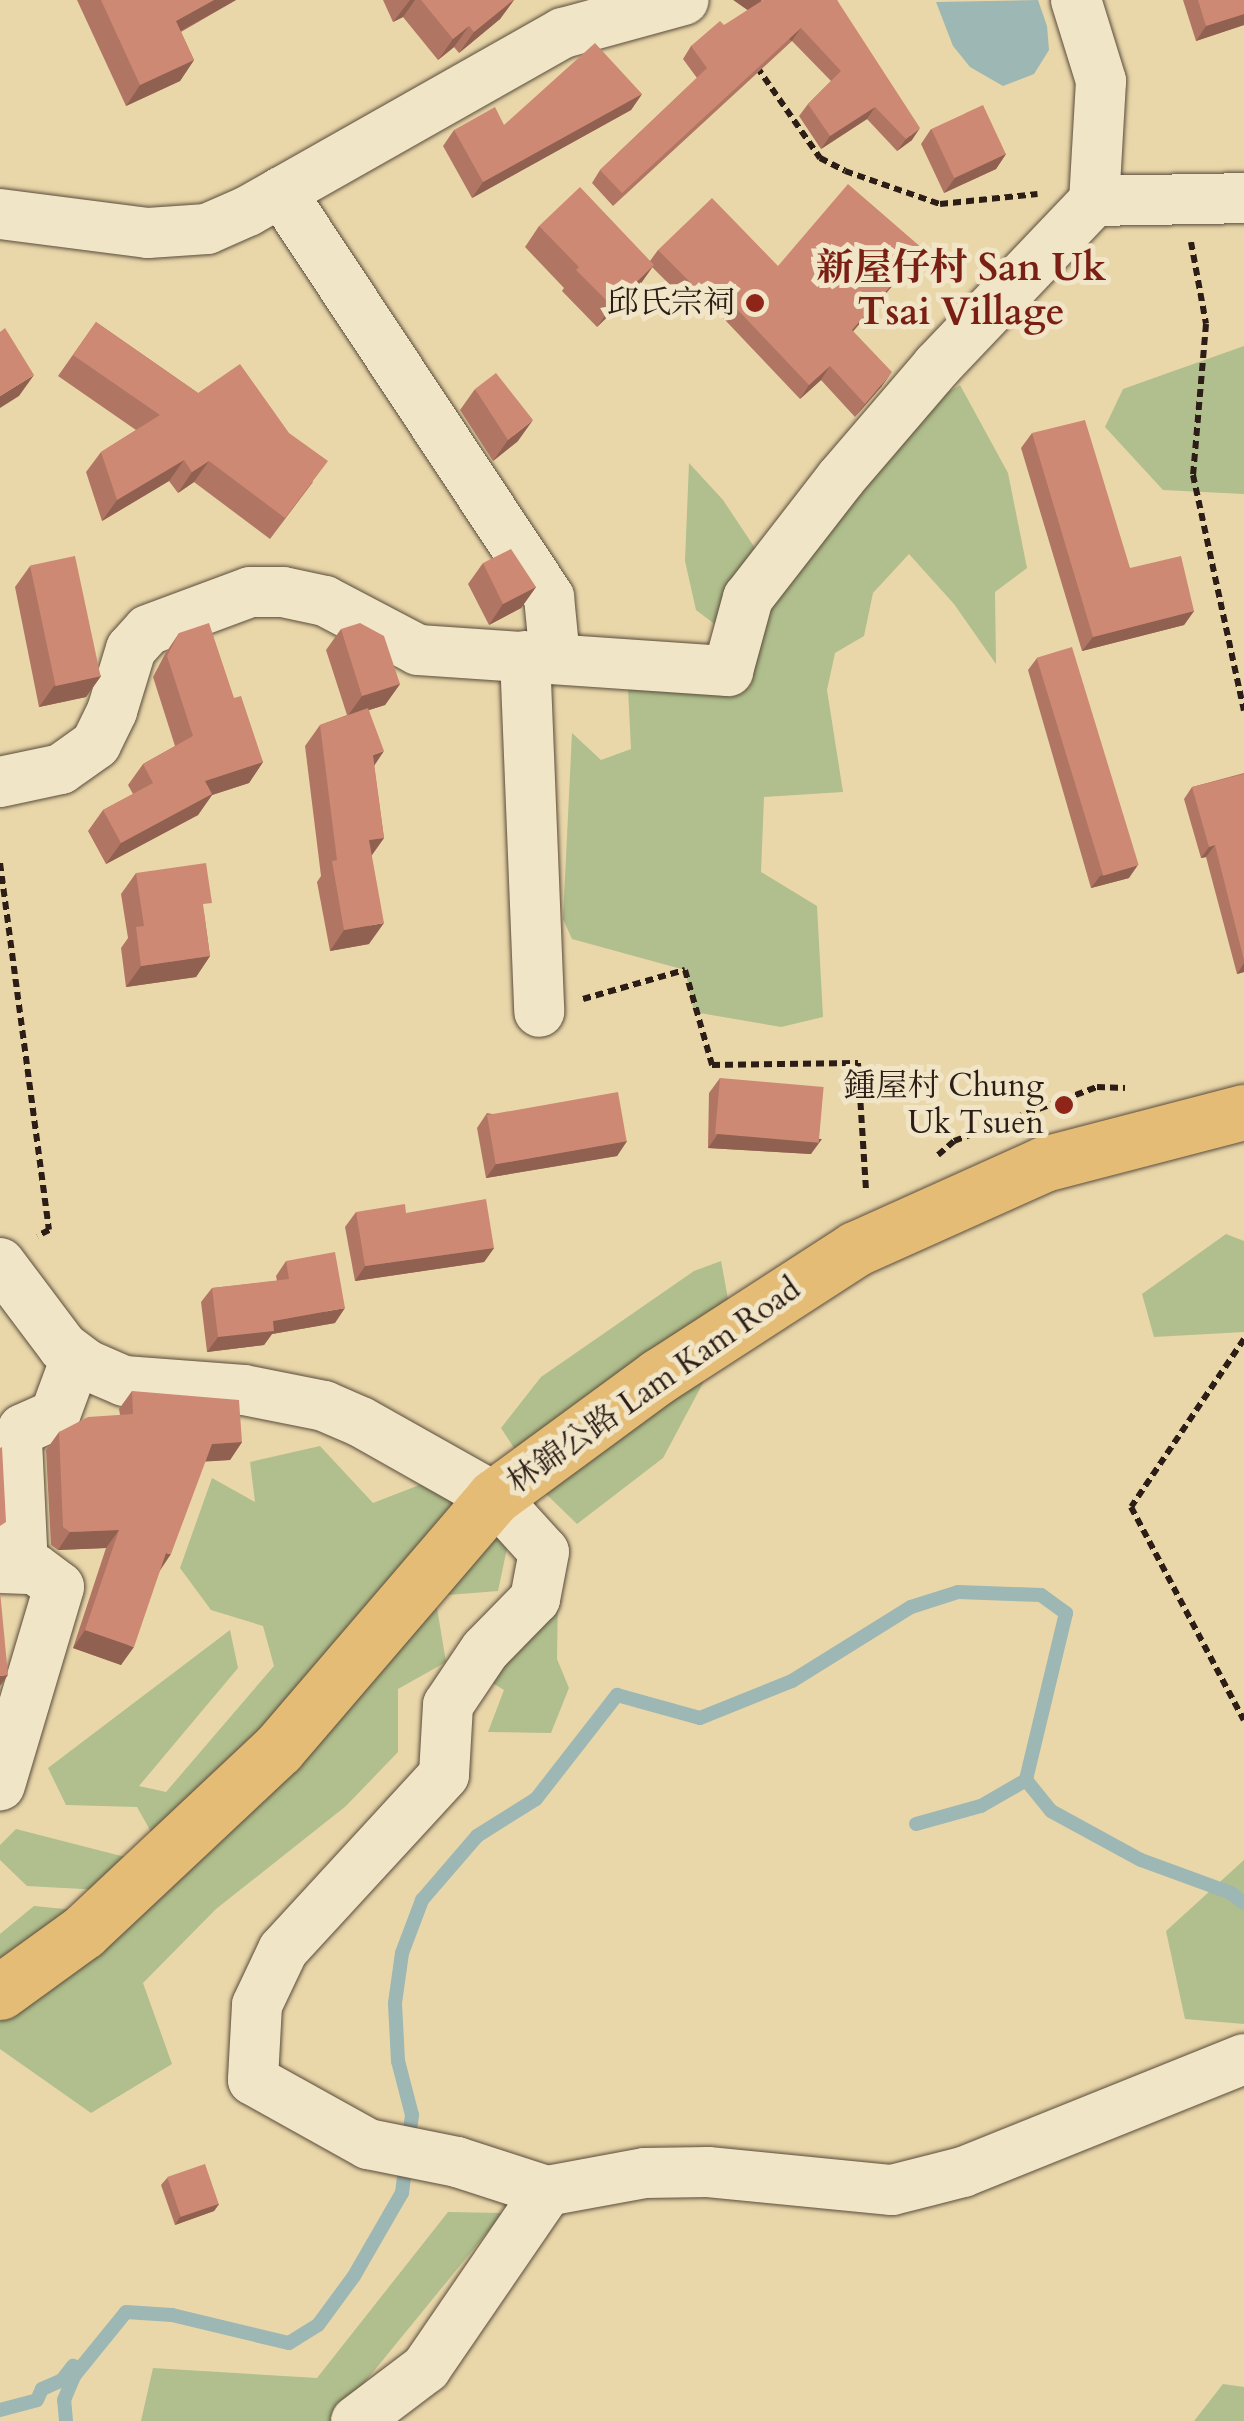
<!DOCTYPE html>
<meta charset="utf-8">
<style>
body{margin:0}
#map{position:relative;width:1244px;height:2421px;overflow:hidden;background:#e9d7aa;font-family:Cardo,"Noto Serif TC",serif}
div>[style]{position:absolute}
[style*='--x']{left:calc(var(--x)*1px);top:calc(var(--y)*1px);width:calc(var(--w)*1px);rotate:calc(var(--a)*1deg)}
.green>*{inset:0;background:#b0bf8d}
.water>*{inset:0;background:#9cb7b4}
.stream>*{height:14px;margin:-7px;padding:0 7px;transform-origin:7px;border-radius:7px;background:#9cb7b4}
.path>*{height:6px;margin-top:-3px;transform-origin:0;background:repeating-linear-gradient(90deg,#2c1d16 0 8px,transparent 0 13px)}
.roads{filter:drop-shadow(0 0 2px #5b4c3b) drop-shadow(0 0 2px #5b4c3b)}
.minor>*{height:50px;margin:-25px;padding:0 25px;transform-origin:25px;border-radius:25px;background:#f1e5c8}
.major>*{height:55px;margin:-27.5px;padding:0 27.5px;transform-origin:27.5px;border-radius:27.5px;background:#e4bc75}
.wall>*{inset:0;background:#b07663}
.shaded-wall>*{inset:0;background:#906050;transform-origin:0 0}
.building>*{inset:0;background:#cd8973;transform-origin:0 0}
.dots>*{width:28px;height:28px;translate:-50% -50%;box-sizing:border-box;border:5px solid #f1e5c8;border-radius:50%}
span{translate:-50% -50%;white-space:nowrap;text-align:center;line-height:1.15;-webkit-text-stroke:10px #f1e5c8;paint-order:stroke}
.poi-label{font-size:32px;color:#2c1d16}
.right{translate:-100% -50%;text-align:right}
.street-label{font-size:32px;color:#2c1d16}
.quarter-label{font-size:38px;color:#7a1f14;font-weight:700}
</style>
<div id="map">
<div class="green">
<i style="clip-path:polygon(1244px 346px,1244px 494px,1163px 490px,1105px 427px,1123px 389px)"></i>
<i style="clip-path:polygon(960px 385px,1008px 473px,1027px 568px,995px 592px,996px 664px,954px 604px,909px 554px,873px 593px,864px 636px,835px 653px,827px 690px,843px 792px,764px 797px,761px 872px,817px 906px,823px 1017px,781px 1027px,694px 1012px,685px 970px,572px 939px,563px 919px,572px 733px,601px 760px,631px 749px,628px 689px,737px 694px,753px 653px,696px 610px,685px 561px,689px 463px,723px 500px,755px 548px,794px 514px,829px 464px)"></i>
<i style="clip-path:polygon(1226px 1234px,1244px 1241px,1244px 1332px,1154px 1337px,1142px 1294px)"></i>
<i style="clip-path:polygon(721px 1261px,729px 1304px,718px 1355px,663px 1458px,577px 1524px,541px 1489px,501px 1428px,541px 1377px,694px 1271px)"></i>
<i style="clip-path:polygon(320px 1446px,373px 1503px,427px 1482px,517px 1501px,498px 1591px,435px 1596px,446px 1662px,398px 1689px,398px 1752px,346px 1806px,216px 1909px,143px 1983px,172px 2064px,91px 2113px,0 2049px,0 1934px,34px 1906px,85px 1911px,101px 1890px,27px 1886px,0 1860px,0 1845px,16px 1829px,133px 1859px,154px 1837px,137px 1807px,66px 1805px,48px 1768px,230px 1630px,238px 1668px,139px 1786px,166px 1792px,274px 1666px,263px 1626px,211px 1610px,180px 1568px,212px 1478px,255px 1502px,250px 1462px)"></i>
<i style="clip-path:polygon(558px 1595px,557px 1659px,569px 1688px,551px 1733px,488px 1732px,504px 1690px,458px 1662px)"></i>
<i style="clip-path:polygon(1244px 1860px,1244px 2024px,1185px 2019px,1166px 1931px)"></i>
<i style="clip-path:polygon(448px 2212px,503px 2213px,333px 2421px,141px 2421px,153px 2368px,317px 2378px)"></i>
<i style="clip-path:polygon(1223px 2384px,1244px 2387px,1244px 2421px,1194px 2421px)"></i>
</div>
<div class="water">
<i style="clip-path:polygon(1038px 0,1047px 26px,1049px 50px,1034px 74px,1003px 86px,970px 67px,953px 46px,936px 2px)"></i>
</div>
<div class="stream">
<i style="--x:916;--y:1824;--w:67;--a:-15.5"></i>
<i style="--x:981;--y:1806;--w:52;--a:-30"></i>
<i style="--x:0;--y:2410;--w:38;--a:-15"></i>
<i style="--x:37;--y:2400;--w:12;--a:-66"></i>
<i style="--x:42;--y:2389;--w:22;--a:-24"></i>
<i style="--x:62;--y:2380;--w:18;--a:-52"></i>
<i style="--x:66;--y:2421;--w:21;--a:-95"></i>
<i style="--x:64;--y:2400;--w:26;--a:-67"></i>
<i style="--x:74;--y:2376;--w:82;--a:-50.9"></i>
<i style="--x:126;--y:2312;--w:46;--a:3.7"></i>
<i style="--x:172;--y:2315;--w:120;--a:13.5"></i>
<i style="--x:289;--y:2343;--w:34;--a:-32"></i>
<i style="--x:318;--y:2325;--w:61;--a:-53.7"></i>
<i style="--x:354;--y:2276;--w:96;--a:-60"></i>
<i style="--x:402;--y:2193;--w:79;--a:-82.7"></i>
<i style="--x:412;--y:2115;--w:56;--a:-104.5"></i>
<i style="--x:398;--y:2061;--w:58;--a:-93"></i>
<i style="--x:395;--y:2003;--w:50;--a:-82"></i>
<i style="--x:402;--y:1953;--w:57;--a:-69.3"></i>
<i style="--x:422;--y:1900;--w:84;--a:-49.3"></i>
<i style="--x:477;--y:1836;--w:70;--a:-32.1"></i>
<i style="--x:536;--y:1799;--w:132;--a:-52.1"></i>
<i style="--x:617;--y:1695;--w:86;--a:15.5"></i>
<i style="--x:700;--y:1718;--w:99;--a:-21.9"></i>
<i style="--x:792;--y:1681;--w:140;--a:-31.9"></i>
<i style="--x:911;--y:1607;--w:49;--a:-17.7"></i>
<i style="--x:958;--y:1592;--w:83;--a:2.1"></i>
<i style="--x:1041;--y:1595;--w:31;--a:36"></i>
<i style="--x:1066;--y:1613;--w:172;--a:103.5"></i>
<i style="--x:1026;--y:1780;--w:40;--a:51"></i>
<i style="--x:1051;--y:1811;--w:102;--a:28.6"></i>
<i style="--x:1141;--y:1860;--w:96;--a:20.1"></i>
<i style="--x:1231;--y:1893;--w:16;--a:38"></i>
</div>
<div class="path">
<i style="--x:757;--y:67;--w:111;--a:55.3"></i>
<i style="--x:820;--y:158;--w:28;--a:27"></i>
<i style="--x:845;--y:171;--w:101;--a:19.2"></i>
<i style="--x:940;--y:204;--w:98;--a:-5.9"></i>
<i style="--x:1191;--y:242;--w:83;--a:79.6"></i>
<i style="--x:1206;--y:324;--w:152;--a:94.9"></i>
<i style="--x:1193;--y:475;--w:241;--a:77.8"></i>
<i style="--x:0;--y:863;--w:370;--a:82.4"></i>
<i style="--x:49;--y:1230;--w:13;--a:153"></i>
<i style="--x:583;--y:999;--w:106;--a:-15.9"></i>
<i style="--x:685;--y:970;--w:99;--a:74.1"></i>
<i style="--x:712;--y:1065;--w:146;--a:-0.8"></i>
<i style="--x:858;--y:1063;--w:127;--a:86.4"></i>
<i style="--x:938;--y:1155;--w:21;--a:-41"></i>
<i style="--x:954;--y:1141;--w:153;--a:-20.7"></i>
<i style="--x:1097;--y:1087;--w:28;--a:2"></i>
<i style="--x:1244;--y:1339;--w:202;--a:123.9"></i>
<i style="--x:1131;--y:1507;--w:241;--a:62.1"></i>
</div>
<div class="roads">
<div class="minor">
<i style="--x:1076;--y:0;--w:85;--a:72.8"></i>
<i style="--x:1101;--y:81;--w:120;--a:93.3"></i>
<i style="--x:281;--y:192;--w:486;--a:56.5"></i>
<i style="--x:549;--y:597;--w:61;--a:84.4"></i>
<i style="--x:0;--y:214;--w:149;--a:7.3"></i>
<i style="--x:148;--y:233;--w:59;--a:-3.9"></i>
<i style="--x:207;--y:229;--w:45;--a:-23.7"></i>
<i style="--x:248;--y:211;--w:362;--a:-29.5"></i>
<i style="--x:563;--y:33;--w:125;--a:-15.3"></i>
<i style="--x:525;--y:656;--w:356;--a:87.7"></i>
<i style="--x:0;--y:782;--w:62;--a:-12"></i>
<i style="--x:61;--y:769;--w:43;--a:-35.5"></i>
<i style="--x:96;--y:744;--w:37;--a:-64"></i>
<i style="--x:112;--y:711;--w:65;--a:-73"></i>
<i style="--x:131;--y:649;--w:25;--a:-48"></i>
<i style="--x:148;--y:630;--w:109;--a:-20.4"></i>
<i style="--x:250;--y:592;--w:33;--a:0"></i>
<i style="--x:283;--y:592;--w:43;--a:12.1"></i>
<i style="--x:325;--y:601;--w:105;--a:27.8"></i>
<i style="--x:418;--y:650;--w:311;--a:3.9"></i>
<i style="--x:728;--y:671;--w:76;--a:-74.7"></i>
<i style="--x:748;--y:598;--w:152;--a:-52.2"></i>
<i style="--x:841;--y:478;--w:148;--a:-49.4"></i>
<i style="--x:937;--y:366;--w:228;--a:-46.4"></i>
<i style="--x:1094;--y:201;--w:150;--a:-1.1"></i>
<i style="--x:0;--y:1263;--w:105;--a:53.1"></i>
<i style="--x:63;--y:1347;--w:30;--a:37"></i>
<i style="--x:87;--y:1365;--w:40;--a:23.4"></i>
<i style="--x:124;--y:1381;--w:120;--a:4.3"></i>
<i style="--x:244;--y:1390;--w:82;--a:11.3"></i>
<i style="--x:324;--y:1406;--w:40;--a:23.4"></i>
<i style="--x:361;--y:1422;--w:153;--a:29.4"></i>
<i style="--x:494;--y:1497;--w:74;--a:47.7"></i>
<i style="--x:544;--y:1552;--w:48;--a:100.8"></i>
<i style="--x:535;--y:1599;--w:71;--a:134.4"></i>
<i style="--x:485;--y:1650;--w:66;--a:123.9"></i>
<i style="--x:448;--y:1705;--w:70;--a:93.3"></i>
<i style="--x:444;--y:1775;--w:238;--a:132.6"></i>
<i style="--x:283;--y:1950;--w:61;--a:115.3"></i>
<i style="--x:257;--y:2005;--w:75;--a:93.1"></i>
<i style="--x:253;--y:2080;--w:132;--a:29.1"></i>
<i style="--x:368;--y:2144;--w:91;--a:11.4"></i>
<i style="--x:457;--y:2162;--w:95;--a:17.9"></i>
<i style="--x:547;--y:2191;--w:100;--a:-10.4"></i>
<i style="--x:645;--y:2173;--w:63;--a:-0.9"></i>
<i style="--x:708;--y:2172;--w:185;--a:5.6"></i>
<i style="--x:892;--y:2190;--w:73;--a:-14.2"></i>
<i style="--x:963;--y:2172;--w:303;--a:-21.9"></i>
<i style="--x:0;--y:1568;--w:35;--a:2"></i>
<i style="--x:35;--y:1569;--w:30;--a:37"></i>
<i style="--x:59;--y:1587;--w:207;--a:106.6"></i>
<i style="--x:23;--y:1568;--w:126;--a:-92.7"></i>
<i style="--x:17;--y:1442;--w:14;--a:-65"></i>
<i style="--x:23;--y:1429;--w:35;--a:-24"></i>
<i style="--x:55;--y:1415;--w:61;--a:-69.8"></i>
<i style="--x:356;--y:2421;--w:88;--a:-37.1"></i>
<i style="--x:426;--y:2368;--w:214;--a:-55.6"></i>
</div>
<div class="major">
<i style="--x:0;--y:1992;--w:102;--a:-35.9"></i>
<i style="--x:83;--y:1932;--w:267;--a:-43.2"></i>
<i style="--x:278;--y:1749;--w:332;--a:-49.4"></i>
<i style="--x:494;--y:1497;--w:205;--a:-36.3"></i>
<i style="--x:659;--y:1376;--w:234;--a:-32.9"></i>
<i style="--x:855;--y:1249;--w:207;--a:-24.2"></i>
<i style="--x:1044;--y:1164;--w:207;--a:-14.6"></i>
</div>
</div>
<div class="wall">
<i style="clip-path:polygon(77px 0,236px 0,181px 32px,194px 60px,180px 81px,126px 106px)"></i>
<i style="clip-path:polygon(383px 0,514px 0,500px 19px,459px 53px,454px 47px,438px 60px,403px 17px,393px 22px)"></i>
<i style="clip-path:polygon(837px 0,912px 140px,897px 151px,867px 119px,821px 149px,799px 116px,808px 104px,831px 81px,792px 41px,613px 206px,592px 183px,600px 170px,697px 78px,683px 59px,691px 46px,724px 25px)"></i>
<i style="clip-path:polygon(1183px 0,1244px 0,1244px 25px,1196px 41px)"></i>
<i style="clip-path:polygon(642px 94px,631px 110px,472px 198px,443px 146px,454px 130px,504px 125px)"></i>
<i style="clip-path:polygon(931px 129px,1006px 154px,996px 169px,944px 193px,921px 144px)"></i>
<i style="clip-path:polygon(539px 226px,650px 261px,658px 250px,778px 266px,923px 249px,913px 262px,853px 331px,882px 386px,855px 417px,821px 380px,800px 399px,708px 302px,697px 312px,652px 267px,639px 286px,597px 327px,562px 291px,564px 288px,525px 247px)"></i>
<i style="clip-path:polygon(96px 322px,198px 393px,313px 482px,270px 539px,194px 482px,178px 493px,169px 481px,102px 521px,86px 472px,101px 452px,136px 430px,58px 376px)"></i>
<i style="clip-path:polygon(475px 389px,518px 441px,493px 461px,460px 410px)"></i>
<i style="clip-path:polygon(1032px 433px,1130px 568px,1194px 611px,1184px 625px,1082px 651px,1021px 448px)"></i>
<i style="clip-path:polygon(483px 563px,536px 587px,521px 608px,489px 625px,468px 584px)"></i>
<i style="clip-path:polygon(30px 566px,101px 676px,86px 697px,39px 707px,15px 587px)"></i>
<i style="clip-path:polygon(341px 629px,400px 684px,385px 705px,369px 710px,374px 766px,384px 838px,372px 855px,369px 944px,330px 951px,317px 882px,321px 876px,305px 746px,320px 725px,347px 715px,326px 650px)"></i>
<i style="clip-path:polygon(179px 633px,234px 698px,263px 762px,249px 783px,212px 795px,198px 815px,106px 864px,88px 831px,103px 810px,133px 794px,128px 785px,143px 764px,175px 746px,153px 677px,165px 654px)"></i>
<i style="clip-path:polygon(1037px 658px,1129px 878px,1091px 888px,1028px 670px)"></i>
<i style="clip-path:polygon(1244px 773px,1244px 972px,1237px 974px,1206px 857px,1201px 858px,1184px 799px,1192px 787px)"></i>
<i style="clip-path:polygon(136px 873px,204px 913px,210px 956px,196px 977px,126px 987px,121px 948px,128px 938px,121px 894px)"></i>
<i style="clip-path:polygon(720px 1078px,811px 1154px,708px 1148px,709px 1093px)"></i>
<i style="clip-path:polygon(487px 1113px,627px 1141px,617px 1156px,486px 1178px,477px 1128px)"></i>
<i style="clip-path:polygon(356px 1212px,406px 1213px,494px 1248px,484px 1262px,355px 1281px,345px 1227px)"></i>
<i style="clip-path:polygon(286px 1261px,335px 1323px,272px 1334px,264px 1345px,207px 1352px,201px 1302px,212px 1288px,277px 1281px,276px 1276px)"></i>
<i style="clip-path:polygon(132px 1391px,242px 1442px,230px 1460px,205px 1461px,121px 1665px,73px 1648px,106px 1548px,58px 1550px,51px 1545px,46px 1450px,59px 1432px,120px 1415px,119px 1409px)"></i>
<i style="clip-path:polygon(167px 2178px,219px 2204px,214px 2211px,175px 2225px,161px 2185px)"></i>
</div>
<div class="shaded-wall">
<i style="clip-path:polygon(214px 0,236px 0,161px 42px,176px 21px)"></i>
<i style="clip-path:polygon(410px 0,415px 0,403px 17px,393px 22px)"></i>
<i style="clip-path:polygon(514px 0,500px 19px,459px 53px,474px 32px)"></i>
<i style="clip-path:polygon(1244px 14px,1244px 25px,1196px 41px,1206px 26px)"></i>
<i style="clip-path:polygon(469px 26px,454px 47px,438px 60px,453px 39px)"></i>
<i style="left:801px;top:28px;width:16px;height:243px;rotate:125deg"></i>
<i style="clip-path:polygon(194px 60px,180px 81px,126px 106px,140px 85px)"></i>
<i style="clip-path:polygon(642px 94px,631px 110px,472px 198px,483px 182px)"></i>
<i style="clip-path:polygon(875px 107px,867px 119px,821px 149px,830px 136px)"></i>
<i style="clip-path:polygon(920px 128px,912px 140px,897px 151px,906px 139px)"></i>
<i style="clip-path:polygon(1006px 154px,996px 169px,944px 193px,955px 178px)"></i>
<i style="clip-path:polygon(923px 249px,913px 262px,843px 343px,852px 330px)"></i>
<i style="clip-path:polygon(654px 265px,639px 286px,597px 327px,612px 306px)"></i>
<i style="clip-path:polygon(717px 288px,708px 302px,697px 312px,707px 299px)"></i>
<i style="clip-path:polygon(830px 366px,821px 380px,800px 399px,809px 385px)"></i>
<i style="clip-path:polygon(892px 372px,882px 386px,855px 417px,865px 404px)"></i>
<i style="clip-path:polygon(34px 375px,19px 396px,0 408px,0 396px)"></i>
<i style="clip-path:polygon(533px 420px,518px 441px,493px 461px,508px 440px)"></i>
<i style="clip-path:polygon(184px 460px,169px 481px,102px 521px,117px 500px)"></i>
<i style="clip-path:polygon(209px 461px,194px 482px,178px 493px,192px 472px)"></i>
<i style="clip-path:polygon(536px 587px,521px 608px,489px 625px,503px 604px)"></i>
<i style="clip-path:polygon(1194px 611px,1184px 625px,1082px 651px,1093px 637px)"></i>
<i style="clip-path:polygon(101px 676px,86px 697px,39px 707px,54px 686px)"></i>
<i style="clip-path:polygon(400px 684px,385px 705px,347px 717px,362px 696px)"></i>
<i style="clip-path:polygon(384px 751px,370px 772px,373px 755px)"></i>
<i style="clip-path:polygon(263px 762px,249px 783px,212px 795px,198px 815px,106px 864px,121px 843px,205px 781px)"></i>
<i style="clip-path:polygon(384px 838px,369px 859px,369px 840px)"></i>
<i style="clip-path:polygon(1215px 845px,1206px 857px,1201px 858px,1209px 847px)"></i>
<i style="clip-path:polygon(1138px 865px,1129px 878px,1091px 888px,1100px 876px)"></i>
<i style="clip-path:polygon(384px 923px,369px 944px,330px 951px,344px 930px)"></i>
<i style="clip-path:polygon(210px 956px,196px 977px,126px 987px,141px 966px)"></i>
<i style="clip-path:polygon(1244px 963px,1244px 972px,1237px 974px)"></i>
<i style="clip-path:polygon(718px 1134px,822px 1139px,811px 1154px,708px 1148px)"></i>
<i style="clip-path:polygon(627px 1141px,617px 1156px,486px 1178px,496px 1164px)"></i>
<i style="clip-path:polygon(494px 1248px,484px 1262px,355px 1281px,365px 1266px)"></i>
<i style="clip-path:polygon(345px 1308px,335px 1323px,272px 1334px,264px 1345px,207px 1352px,218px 1337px,273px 1321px)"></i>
<i style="clip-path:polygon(242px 1442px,230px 1460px,199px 1462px,212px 1444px)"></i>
<i style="clip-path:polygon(119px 1530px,106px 1548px,58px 1550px,70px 1532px)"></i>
<i style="clip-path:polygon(166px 1553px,171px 1554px,159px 1572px)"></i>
<i style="clip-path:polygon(85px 1630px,134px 1647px,121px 1665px,73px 1648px)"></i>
<i style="clip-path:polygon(8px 1675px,0 1686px,0 1676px)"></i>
<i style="clip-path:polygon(219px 2204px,214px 2211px,175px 2225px,180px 2217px)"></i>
</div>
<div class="building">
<i style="clip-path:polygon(101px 0,214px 0,176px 21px,194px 60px,140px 85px)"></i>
<i style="clip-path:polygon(421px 0,513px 0,474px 32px,469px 26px,453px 39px)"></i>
<i style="clip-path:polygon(763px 0,837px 0,920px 128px,906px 139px,875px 107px,830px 136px,808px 104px,841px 71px,801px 28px,622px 193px,600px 170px,707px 68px,691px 46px,720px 21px,724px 25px)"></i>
<i style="clip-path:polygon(1198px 0,1244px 0,1244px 14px,1206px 26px)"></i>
<i style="clip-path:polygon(595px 43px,642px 94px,483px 182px,454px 130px,495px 107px,504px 125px)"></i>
<i style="left:983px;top:105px;width:54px;height:57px;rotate:65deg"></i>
<i style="clip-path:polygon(848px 184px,923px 249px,852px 330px,892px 372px,865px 404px,830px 366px,809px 385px,717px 288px,707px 299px,658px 250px,712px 198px,778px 266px)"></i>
<i style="clip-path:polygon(580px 187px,654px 265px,612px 306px,576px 270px,579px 267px,539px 226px)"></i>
<i style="clip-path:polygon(96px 322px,198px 393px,240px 364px,289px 433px,328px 461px,285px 518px,209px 461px,192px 472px,184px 460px,117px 500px,101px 452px,160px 415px,73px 355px)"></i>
<i style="clip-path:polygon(5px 328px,34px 375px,0 396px,0 332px)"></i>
<i style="clip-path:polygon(496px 373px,533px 420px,508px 440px,475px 389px)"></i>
<i style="clip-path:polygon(1085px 420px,1130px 568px,1181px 556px,1194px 611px,1093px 637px,1032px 433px)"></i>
<i style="clip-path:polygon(511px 549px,536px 587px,503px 604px,483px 563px)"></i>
<i style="left:75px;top:556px;width:123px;height:46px;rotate:78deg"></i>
<i style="clip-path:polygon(209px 623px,234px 698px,241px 696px,263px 762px,205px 781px,212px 794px,121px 843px,103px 810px,153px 783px,143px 764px,193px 736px,167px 656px,179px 633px)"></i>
<i style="clip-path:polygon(360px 623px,384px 636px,400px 684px,362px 696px,341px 629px)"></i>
<i style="left:1072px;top:647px;width:228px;height:37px;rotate:73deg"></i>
<i style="clip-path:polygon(368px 708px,384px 751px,373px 755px,384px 838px,369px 840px,384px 923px,344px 930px,332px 861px,337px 860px,320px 725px)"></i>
<i style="clip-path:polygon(1244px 774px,1244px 960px,1215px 845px,1209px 847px,1192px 787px)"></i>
<i style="clip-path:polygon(206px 863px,212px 903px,203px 904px,210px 956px,141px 966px,136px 927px,144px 926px,136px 873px)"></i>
<i style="left:720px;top:1078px;width:104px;height:56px;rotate:5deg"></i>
<i style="left:618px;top:1092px;width:50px;height:133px;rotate:80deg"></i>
<i style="clip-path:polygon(486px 1199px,494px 1248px,365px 1266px,356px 1212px,405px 1204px,406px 1213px)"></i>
<i style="clip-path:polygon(335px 1252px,345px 1308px,273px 1321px,274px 1331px,218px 1337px,212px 1288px,289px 1279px,286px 1261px)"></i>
<i style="clip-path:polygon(132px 1391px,239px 1400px,242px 1442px,212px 1444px,171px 1554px,166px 1553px,134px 1647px,85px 1630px,119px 1530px,70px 1532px,63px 1527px,59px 1432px,88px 1417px,133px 1414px)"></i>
<i style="clip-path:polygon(2px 1447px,6px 1522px,0 1526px,0 1448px)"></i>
<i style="clip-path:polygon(0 1591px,8px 1675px,0 1676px)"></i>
<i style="left:205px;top:2164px;width:42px;height:40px;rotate:71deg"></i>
</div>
<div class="dots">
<i style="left:755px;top:303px;background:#8f2418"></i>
<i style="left:1064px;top:1105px;background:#8f2418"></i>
</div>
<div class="poi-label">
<span class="right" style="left:735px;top:303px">邱氏宗祠</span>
<span class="right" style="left:1044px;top:1105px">鍾屋村 Chung<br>Uk Tsuen</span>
</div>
<div class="street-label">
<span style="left:654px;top:1386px;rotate:-35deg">林錦公路 Lam Kam Road</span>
</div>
<div class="quarter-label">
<span style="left:961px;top:291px">新屋仔村 San Uk<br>Tsai Village</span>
</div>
</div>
